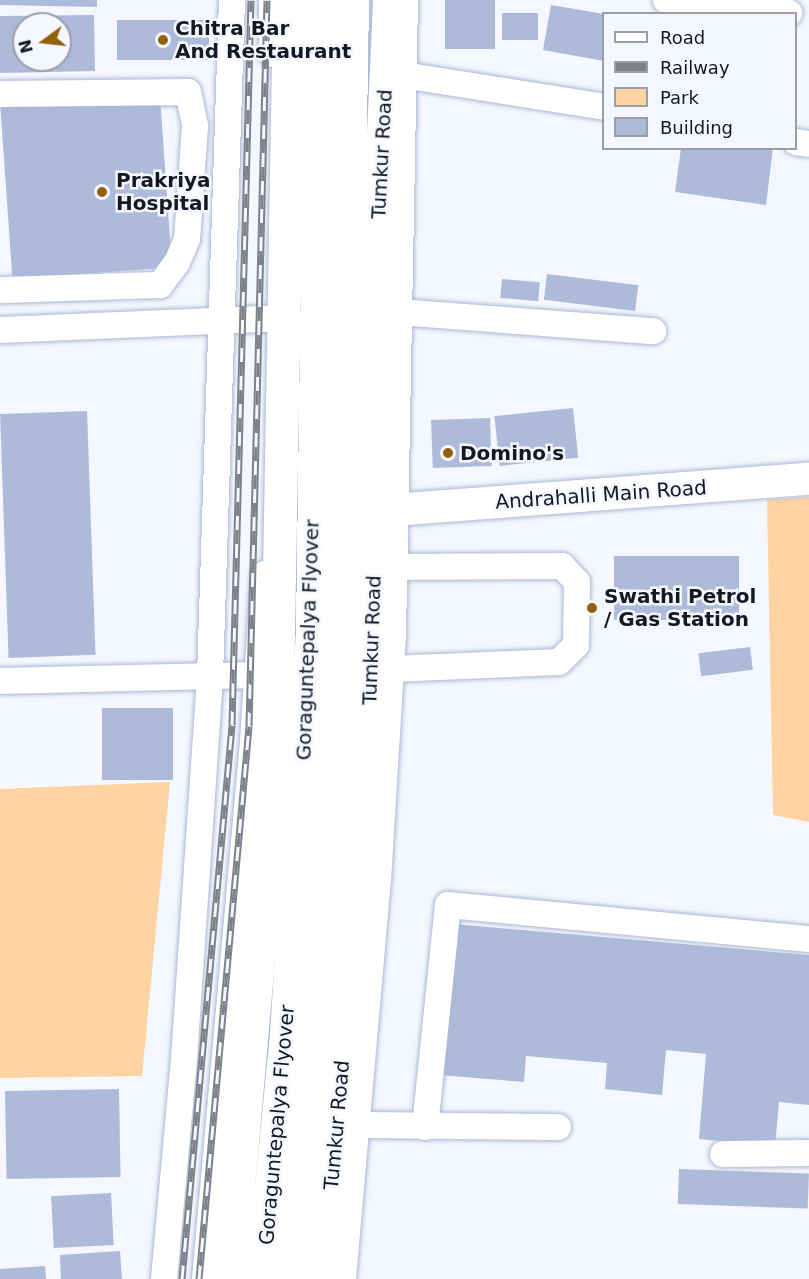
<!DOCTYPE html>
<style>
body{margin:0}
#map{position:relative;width:809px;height:1279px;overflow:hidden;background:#f4f7fd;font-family:"DejaVu Sans",sans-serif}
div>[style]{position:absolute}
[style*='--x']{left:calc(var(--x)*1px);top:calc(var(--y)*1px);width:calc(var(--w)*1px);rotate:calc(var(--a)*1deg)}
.green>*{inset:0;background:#fdd4a1}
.building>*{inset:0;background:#aebad9;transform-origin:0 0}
.roads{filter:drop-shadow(0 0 2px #abb7d6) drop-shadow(0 0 2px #abb7d6)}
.minor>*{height:26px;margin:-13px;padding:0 13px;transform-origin:13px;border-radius:13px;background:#fff}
.major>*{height:32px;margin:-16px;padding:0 16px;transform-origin:16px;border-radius:16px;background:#fff}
.highway>*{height:33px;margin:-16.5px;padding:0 16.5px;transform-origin:16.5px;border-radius:16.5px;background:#fff}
.rail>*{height:7px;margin-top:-3.5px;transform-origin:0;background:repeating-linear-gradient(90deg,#f4f7fd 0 14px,#7d8189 0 28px);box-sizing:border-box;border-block:2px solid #7d8189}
.dots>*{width:16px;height:16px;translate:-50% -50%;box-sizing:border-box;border:3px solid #f4f7fd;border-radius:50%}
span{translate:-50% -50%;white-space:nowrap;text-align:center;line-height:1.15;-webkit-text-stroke:5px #f4f7fd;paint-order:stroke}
.poi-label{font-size:20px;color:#141823;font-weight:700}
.left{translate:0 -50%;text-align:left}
.street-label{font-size:20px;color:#141823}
.legend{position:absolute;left:602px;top:12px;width:195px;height:138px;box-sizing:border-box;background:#f4f7fd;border:2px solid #9a9ea6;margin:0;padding:8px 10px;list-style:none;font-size:18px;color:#141823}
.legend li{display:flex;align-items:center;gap:12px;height:30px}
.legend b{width:30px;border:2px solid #9a9ea6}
.north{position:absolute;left:12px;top:12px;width:60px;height:60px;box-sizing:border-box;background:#f4f7fd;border:2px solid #9a9ea6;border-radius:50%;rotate:255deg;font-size:16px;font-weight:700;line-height:24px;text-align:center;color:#141823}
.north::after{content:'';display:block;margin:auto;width:21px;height:27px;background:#926110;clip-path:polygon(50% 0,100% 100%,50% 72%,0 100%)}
</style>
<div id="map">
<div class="green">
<i style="clip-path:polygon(809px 497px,809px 822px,773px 815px,767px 500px)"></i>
<i style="clip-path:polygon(170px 782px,142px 1076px,0 1078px,0 789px)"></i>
</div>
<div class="building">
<i style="clip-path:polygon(0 0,97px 0,97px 7px,0 5px)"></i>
<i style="left:445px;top:0;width:50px;height:49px"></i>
<i style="clip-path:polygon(551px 5px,604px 14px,604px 61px,543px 50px)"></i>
<i style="left:538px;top:13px;width:27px;height:36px;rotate:90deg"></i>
<i style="clip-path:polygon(evenodd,94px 15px,95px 71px,0 73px,0 16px,94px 15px,24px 24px,60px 24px,60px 60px,24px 60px,24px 24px)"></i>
<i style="left:117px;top:20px;width:92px;height:40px"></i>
<i style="left:160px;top:96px;width:172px;height:160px;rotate:86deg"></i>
<i style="clip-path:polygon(681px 148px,773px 148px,766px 205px,675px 192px)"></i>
<i style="left:547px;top:274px;width:92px;height:26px;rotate:7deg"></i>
<i style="left:502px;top:279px;width:38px;height:19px;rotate:5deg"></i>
<i style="left:573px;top:408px;width:50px;height:79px;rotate:84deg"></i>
<i style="left:87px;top:411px;width:244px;height:87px;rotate:88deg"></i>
<i style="left:490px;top:418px;width:48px;height:59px;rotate:88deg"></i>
<i style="left:614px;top:556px;width:125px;height:64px"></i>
<i style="left:750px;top:647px;width:23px;height:52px;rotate:83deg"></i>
<i style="left:102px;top:708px;width:71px;height:72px"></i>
<i style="clip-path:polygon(453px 924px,809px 955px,809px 1105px,779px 1102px,775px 1146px,699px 1139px,706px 1054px,666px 1050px,662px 1095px,605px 1089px,607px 1063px,526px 1056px,524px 1082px,440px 1075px)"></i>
<i style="left:119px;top:1089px;width:88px;height:114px;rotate:89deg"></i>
<i style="left:679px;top:1169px;width:130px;height:35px;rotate:2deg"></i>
<i style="left:111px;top:1193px;width:52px;height:60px;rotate:87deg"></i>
<i style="clip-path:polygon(120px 1251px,122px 1279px,61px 1279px,60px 1255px)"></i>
<i style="clip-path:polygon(45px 1266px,46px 1279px,0 1279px,0 1269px)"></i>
</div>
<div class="roads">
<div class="minor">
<i style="--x:666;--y:0;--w:124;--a:6"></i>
<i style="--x:272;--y:54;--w:54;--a:-90"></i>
<i style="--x:403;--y:75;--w:204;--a:9"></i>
<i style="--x:0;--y:94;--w:188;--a:-0.6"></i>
<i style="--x:188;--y:92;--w:35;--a:78"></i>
<i style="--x:195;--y:126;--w:113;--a:94"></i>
<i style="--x:187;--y:239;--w:25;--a:113"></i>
<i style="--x:177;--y:262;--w:29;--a:126"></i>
<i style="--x:160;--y:285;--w:160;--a:178.2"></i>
<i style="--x:796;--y:142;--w:11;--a:10"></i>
<i style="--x:398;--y:312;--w:256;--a:4.3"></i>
<i style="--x:0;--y:330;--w:285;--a:-2.4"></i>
<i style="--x:391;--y:669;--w:168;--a:-2.4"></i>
<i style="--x:559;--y:662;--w:24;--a:-45"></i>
<i style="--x:576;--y:645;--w:63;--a:-89.1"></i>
<i style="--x:577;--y:582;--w:22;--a:-133"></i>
<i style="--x:562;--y:566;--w:170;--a:179.7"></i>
<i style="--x:0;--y:681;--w:258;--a:-1.3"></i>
<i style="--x:357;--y:1125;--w:201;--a:0.6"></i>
<i style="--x:425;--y:1127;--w:223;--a:-84.1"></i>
<i style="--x:448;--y:905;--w:363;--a:5.4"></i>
<i style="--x:723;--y:1154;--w:86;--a:-0.7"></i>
<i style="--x:164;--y:1279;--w:221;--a:-84.8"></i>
<i style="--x:184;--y:1059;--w:384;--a:-86.1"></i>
<i style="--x:210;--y:676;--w:676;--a:-88.14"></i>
<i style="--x:205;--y:1279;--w:540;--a:-84.9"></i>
<i style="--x:253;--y:741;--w:167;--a:-86.2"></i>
<i style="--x:343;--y:1279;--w:400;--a:-85"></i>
<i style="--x:378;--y:881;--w:245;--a:-86.5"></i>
<i style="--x:393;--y:636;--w:636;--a:-88.92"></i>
</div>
<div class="major">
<i style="--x:392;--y:510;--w:418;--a:-4.3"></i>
</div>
<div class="highway">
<i style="--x:230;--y:1279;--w:410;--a:-85"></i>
<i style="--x:266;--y:871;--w:181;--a:-86.5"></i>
<i style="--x:277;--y:690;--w:690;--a:-89"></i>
<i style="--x:262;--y:1279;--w:246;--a:-84.4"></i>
<i style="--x:286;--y:1034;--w:408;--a:-86.3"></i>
<i style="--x:312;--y:627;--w:627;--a:-89.18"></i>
<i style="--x:294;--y:1279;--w:410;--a:-85.2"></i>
<i style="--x:328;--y:870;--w:227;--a:-86.5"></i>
<i style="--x:342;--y:643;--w:643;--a:-89.11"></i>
<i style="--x:323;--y:1279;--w:523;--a:-85.17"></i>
<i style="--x:367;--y:758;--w:118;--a:-87.1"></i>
<i style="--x:373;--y:640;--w:396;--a:-89.3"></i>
<i style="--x:378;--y:244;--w:244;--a:-87.4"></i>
</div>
</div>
<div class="rail">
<i style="--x:182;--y:1279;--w:556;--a:-84.84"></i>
<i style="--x:232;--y:725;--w:725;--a:-88.5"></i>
<i style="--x:199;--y:1279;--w:555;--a:-84.83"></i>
<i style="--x:249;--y:726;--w:726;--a:-88.58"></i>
</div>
<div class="dots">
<i style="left:163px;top:40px;background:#926110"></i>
<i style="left:102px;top:192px;background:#926110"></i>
<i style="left:448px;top:453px;background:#926110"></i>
<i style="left:592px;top:608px;background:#926110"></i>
</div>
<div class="poi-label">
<span class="left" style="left:175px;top:40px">Chitra Bar<br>And Restaurant</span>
<span class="left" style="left:116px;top:192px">Prakriya<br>Hospital</span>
<span class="left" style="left:460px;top:453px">Domino's</span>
<span class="left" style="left:604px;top:608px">Swathi Petrol<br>/ Gas Station</span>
</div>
<div class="street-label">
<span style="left:382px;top:154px;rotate:-87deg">Tumkur Road</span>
<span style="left:601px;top:495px;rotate:-4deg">Andrahalli Main Road</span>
<span style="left:308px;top:640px;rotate:-88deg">Goraguntepalya Flyover</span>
<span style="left:372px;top:640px;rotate:-88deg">Tumkur Road</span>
<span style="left:277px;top:1125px;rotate:-85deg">Goraguntepalya Flyover</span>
<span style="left:337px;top:1125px;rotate:-85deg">Tumkur Road</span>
</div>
<ul class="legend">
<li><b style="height:8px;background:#fff"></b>Road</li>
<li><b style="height:8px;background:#7d8189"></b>Railway</li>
<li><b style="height:16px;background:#fdd4a1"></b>Park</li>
<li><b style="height:16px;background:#aebad9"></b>Building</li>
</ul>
<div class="north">N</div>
</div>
